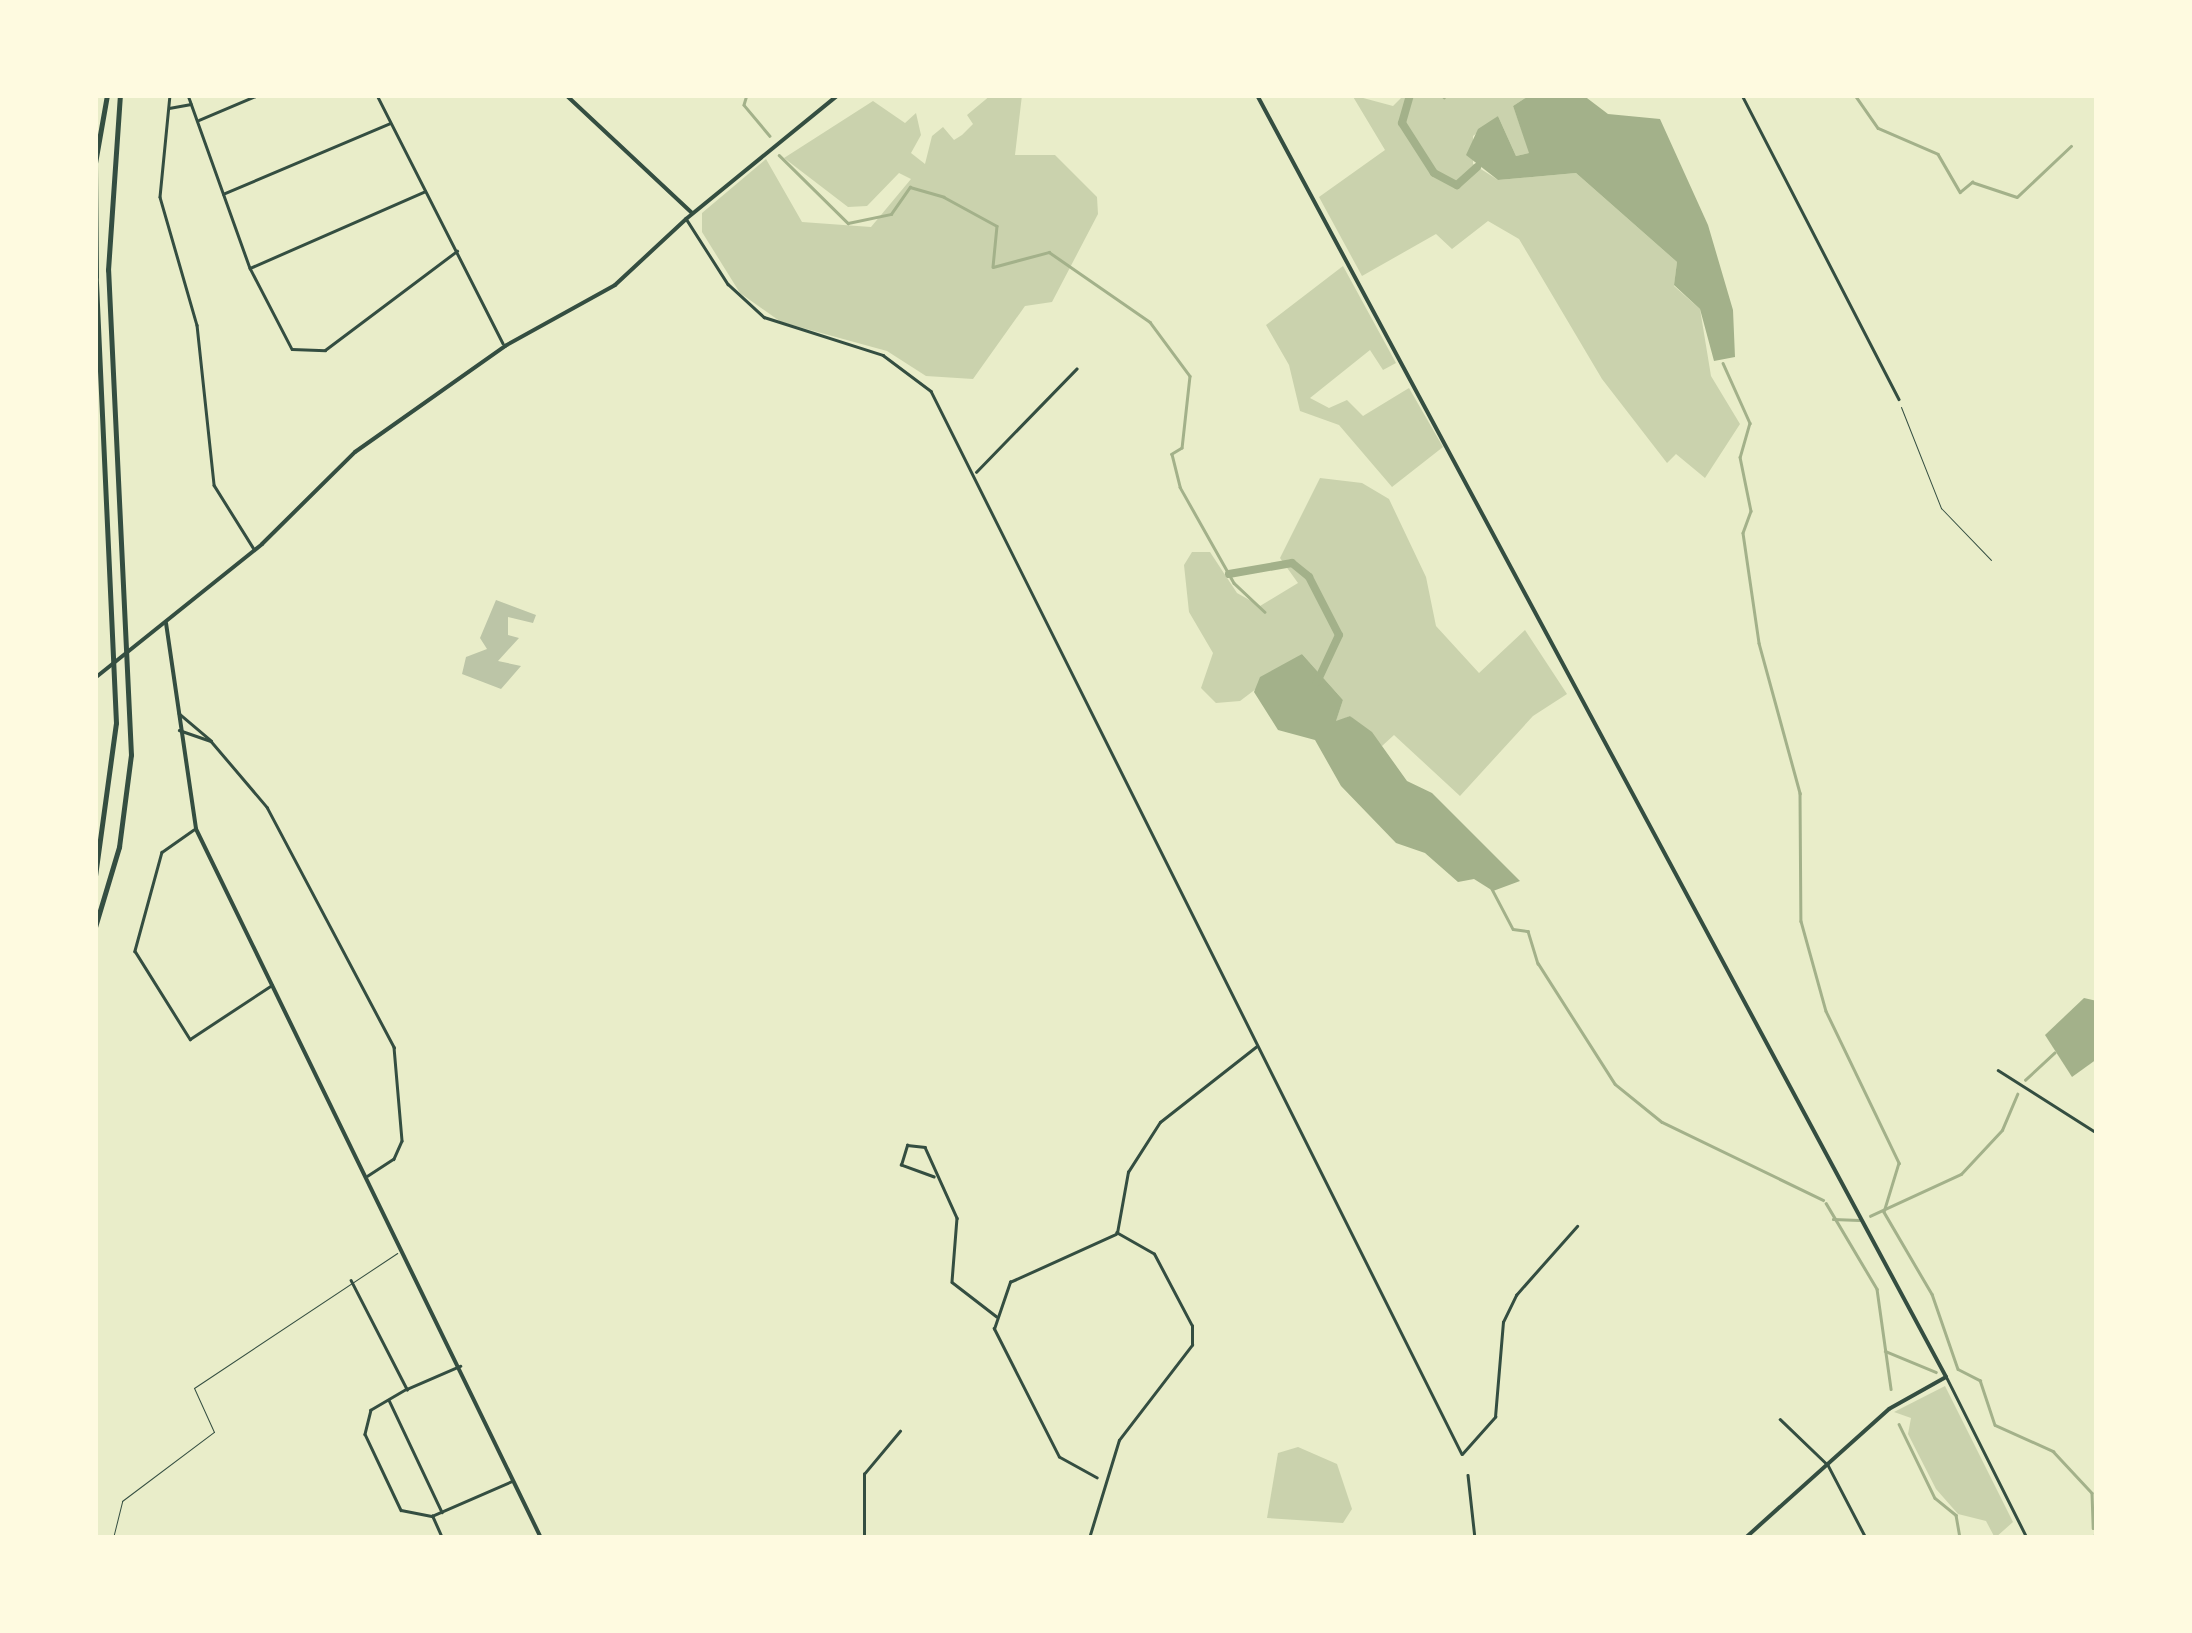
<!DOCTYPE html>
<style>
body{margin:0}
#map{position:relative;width:2192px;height:1633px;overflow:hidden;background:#e9edc9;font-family:"Golos Text",sans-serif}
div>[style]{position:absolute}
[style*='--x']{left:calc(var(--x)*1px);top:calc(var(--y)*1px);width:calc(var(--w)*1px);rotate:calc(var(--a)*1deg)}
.green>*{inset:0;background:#cad2ad}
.water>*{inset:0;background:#a3b18a}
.stream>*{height:2.5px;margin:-1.25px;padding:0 1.25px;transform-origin:1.25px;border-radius:1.25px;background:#a3b18a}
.canal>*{height:8px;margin:-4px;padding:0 4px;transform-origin:4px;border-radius:4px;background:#a3b18a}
.building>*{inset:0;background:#bcc5a7}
.path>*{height:1px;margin:-0.5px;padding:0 0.5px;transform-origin:0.5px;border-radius:0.5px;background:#344e41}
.service>*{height:1px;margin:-0.5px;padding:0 0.5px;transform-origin:0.5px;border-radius:0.5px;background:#344e41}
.minor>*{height:2.5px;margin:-1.25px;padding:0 1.25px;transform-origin:1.25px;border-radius:1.25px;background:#344e41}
.tertiary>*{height:4px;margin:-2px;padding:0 2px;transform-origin:2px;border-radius:2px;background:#344e41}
.secondary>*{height:4px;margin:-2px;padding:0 2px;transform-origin:2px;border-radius:2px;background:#344e41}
.motorway>*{height:5px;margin:-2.5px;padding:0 2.5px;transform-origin:2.5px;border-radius:2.5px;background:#344e41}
span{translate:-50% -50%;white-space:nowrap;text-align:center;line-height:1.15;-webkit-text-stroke:8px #fefae0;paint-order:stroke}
.frame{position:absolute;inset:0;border:98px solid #fefae0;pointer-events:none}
</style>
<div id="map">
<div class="green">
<i style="clip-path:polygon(991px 95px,1022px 95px,1015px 155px,1055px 155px,1097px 197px,1098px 214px,1052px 302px,1025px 306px,973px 379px,926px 376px,887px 351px,781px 322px,740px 293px,702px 232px,702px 213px,766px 159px,802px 222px,871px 227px,911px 179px,899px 173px,867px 206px,848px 207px,784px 158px,873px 101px,905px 123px,916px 113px,921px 135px,911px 153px,925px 164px,932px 136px,943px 127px,954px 140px,962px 135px,973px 124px,967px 115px)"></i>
<i style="clip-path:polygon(1352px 95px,1393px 106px,1404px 95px,1530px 95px,1513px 106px,1530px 153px,1516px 156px,1498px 116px,1473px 136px,1473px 164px,1498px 180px,1576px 173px,1677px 262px,1674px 286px,1700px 309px,1711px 376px,1740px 424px,1705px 478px,1676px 454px,1667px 463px,1602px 379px,1519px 239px,1488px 221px,1452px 249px,1436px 234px,1362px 276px,1319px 197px,1385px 150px)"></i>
<i style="clip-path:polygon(1343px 266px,1396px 363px,1383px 370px,1370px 350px,1310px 398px,1329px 408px,1347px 400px,1363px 416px,1409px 388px,1443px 447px,1392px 487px,1339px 425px,1300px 411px,1289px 365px,1266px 325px)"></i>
<i style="clip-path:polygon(1320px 478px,1362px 483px,1389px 499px,1426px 577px,1436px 626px,1479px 673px,1525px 630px,1567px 694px,1533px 716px,1460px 796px,1394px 735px,1382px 746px,1350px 716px,1335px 723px,1343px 700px,1302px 654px,1240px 701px,1216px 703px,1201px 688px,1213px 653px,1189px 612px,1184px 565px,1192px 552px,1210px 552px,1237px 593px,1260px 606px,1298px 583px,1280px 558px)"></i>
<i style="clip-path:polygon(1945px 1386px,2013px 1522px,1995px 1538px,1986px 1521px,1958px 1514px,1936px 1489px,1908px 1434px,1911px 1418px,1894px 1412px)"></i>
<i style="clip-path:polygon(1298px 1447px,1337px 1464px,1352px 1509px,1343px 1523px,1267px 1518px,1278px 1453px)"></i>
</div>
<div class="water">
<i style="clip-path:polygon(1530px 95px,1583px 95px,1608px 114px,1660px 119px,1708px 225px,1733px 310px,1735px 357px,1714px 361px,1700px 309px,1674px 285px,1677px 262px,1576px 173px,1498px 180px,1466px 155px,1478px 129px,1498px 116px,1516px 156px,1529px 153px,1513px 106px)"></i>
<i style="clip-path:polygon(1302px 654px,1343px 700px,1336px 721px,1350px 716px,1372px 732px,1407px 781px,1432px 793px,1520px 881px,1493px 891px,1474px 879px,1458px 882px,1425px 853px,1396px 843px,1341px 786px,1315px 740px,1278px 730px,1254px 692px,1260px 677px)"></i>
<i style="clip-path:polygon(2084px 998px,2097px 1001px,2097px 1059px,2072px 1077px,2045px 1035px)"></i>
</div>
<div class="stream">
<i style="--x:747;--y:95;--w:10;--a:107"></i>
<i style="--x:744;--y:105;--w:40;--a:50"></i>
<i style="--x:1442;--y:95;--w:3;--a:45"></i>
<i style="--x:1855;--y:95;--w:40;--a:55.1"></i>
<i style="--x:1878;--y:128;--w:65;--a:23.4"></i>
<i style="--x:1938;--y:154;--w:44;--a:59.9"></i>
<i style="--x:1960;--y:192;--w:16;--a:-40"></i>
<i style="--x:1972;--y:182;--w:47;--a:18.4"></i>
<i style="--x:2017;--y:197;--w:74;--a:-43.4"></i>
<i style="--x:2097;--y:137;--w:1;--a:-90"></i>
<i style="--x:779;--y:155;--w:97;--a:44.6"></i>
<i style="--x:848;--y:223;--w:44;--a:-11.8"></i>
<i style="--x:891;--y:214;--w:33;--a:-55"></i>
<i style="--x:910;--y:187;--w:35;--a:16"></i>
<i style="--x:944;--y:197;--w:60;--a:28.7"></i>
<i style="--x:997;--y:226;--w:41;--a:95.6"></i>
<i style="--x:993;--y:267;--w:58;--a:-15"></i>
<i style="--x:1049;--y:252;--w:123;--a:34.7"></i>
<i style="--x:1150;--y:322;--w:67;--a:53.5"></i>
<i style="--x:1190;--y:376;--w:72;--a:96.3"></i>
<i style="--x:1182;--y:448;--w:12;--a:149"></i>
<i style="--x:1172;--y:454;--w:34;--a:76"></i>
<i style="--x:1180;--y:487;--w:110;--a:60.6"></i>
<i style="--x:1234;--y:583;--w:42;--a:43.1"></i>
<i style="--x:1723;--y:363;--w:66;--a:65.8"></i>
<i style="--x:1750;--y:423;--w:35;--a:106"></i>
<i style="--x:1740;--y:457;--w:55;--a:78.5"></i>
<i style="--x:1751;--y:511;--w:23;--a:110"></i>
<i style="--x:1743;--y:533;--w:111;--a:81.7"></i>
<i style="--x:1759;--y:643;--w:156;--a:74.7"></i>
<i style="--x:1800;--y:793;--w:128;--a:89.6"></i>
<i style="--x:1801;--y:921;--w:93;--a:74.5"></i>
<i style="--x:1826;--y:1011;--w:169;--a:64.3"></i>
<i style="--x:1899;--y:1163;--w:51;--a:107"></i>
<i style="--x:1884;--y:1212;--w:95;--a:59.7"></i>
<i style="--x:1932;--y:1294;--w:79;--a:70.9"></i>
<i style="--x:1958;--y:1369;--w:25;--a:27"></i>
<i style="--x:1980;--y:1380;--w:47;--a:71.6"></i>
<i style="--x:1995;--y:1425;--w:64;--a:24.1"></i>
<i style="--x:2053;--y:1451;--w:57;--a:47.1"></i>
<i style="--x:2092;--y:1493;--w:35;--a:88"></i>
<i style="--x:1492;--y:889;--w:45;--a:62.3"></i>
<i style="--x:1513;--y:929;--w:15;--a:8"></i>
<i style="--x:1528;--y:931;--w:34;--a:73"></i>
<i style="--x:1538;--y:963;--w:143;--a:57.5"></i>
<i style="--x:1615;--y:1084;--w:60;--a:39"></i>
<i style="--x:1662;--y:1122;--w:179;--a:25.8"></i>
<i style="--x:2025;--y:1080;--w:40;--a:-43"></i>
<i style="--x:1826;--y:1203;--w:100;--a:59.3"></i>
<i style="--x:1877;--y:1289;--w:101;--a:82"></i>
<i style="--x:1870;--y:1216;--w:100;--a:-24.8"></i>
<i style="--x:1961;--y:1174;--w:60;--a:-47"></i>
<i style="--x:2002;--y:1130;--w:39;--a:-67"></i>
<i style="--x:1833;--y:1219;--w:26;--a:2"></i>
<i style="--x:1885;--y:1351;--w:55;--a:22.4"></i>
<i style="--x:1899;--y:1424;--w:82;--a:64.1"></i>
<i style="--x:1935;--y:1498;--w:27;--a:39"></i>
<i style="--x:1956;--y:1515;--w:23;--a:80"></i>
</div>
<div class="canal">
<i style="--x:1410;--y:95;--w:29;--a:106"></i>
<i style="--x:1402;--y:123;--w:59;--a:57.4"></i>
<i style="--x:1434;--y:173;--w:26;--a:28"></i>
<i style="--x:1457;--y:185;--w:27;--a:-42"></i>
<i style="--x:1229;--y:574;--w:64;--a:-9.9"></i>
<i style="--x:1292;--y:563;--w:22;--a:39"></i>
<i style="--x:1309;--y:577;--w:65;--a:62.7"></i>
<i style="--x:1339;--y:635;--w:52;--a:115.1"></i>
</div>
<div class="building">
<i style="clip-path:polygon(496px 600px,536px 615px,533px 623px,508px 617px,508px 635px,519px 638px,498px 661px,521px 666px,501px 689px,462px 674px,466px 657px,487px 649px,480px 638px)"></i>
</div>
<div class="path">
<i style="--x:1901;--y:407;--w:109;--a:68.4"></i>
<i style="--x:1941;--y:508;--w:72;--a:46.1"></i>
</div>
<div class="service">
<i style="--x:113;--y:1538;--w:38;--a:-76"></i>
<i style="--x:122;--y:1501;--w:115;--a:-36.9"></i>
<i style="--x:214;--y:1432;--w:48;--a:-114.4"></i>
<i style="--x:194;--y:1388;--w:244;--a:-33.6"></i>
</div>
<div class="minor">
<i style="--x:170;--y:95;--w:102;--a:95.6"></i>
<i style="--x:160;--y:197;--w:133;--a:73.9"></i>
<i style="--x:197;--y:325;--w:161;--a:83.9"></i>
<i style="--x:214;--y:485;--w:75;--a:58"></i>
<i style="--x:188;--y:95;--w:184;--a:70.3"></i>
<i style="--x:250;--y:268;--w:91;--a:62.6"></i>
<i style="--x:292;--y:349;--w:33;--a:2"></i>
<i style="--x:325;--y:350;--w:165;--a:-36.9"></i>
<i style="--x:377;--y:95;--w:278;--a:63.1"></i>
<i style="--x:1742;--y:95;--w:342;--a:62.7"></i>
<i style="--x:169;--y:108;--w:22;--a:-10"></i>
<i style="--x:199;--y:120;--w:64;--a:-23"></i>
<i style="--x:223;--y:194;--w:181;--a:-23"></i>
<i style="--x:687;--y:220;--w:76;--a:57.4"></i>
<i style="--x:728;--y:284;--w:49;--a:42.5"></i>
<i style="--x:764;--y:317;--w:125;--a:17.7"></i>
<i style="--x:883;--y:355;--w:60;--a:36.9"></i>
<i style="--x:931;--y:391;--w:1188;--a:63.46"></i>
<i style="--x:1462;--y:1454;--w:50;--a:-48.3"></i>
<i style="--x:1495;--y:1417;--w:95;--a:-85.2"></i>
<i style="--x:1503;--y:1322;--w:30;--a:-64"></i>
<i style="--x:1516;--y:1295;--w:92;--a:-48.5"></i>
<i style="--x:250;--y:268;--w:191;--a:-23.7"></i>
<i style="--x:976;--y:472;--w:144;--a:-45.8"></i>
<i style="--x:179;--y:730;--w:34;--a:19"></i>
<i style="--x:211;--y:741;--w:42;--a:-139.8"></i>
<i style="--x:211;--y:741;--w:87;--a:49.7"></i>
<i style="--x:267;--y:807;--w:272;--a:62.1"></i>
<i style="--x:394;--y:1047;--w:94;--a:85.1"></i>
<i style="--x:402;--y:1141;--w:20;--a:114"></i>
<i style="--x:394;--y:1159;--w:31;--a:147"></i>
<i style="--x:194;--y:830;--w:39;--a:145"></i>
<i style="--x:162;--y:852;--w:103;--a:105.3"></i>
<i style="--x:135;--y:951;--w:104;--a:58"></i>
<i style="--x:190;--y:1039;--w:98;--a:-33.4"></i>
<i style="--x:1998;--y:1070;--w:117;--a:32.5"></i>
<i style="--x:934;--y:1177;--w:35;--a:-160"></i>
<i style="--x:901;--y:1165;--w:21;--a:-73"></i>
<i style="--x:907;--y:1145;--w:18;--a:6"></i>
<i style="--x:925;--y:1147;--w:78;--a:65.7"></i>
<i style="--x:957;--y:1218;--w:64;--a:94.5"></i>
<i style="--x:952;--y:1282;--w:56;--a:37.7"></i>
<i style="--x:351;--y:1280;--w:123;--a:62.8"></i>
<i style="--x:407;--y:1389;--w:58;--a:-23.5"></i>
<i style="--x:1947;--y:1378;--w:179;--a:63.4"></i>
<i style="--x:407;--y:1389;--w:42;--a:149.7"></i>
<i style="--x:371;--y:1410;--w:25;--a:104"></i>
<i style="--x:365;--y:1434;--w:84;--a:64.7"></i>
<i style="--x:401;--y:1510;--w:32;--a:11"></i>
<i style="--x:389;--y:1400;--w:124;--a:64.7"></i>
<i style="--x:1780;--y:1419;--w:66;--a:43.8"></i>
<i style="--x:1828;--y:1465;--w:82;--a:62.5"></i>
<i style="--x:1468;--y:1475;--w:63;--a:83.7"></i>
<i style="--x:1097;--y:1478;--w:43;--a:-151.1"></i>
<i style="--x:1059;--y:1457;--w:144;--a:-116.9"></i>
<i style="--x:994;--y:1329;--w:50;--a:-71.2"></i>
<i style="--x:1010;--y:1282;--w:116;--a:-24.4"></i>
<i style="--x:442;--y:1538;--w:24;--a:-114"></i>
<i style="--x:432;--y:1516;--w:87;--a:-23.6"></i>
<i style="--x:864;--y:1538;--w:64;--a:-90"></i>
<i style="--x:864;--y:1474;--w:56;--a:-50.1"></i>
<i style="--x:1089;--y:1538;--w:102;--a:-73"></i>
<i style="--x:1119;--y:1440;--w:120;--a:-52.5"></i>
<i style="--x:1192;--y:1345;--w:19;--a:-90"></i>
<i style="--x:1192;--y:1326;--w:81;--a:-117.8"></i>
<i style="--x:1154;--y:1254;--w:43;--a:-150.4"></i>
<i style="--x:1117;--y:1233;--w:62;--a:-79.8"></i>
<i style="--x:1128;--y:1172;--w:59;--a:-57.4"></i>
<i style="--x:1160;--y:1122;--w:123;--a:-38.1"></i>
<i style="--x:2090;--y:1538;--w:8;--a:-30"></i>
</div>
<div class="tertiary">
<i style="--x:1257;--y:95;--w:1455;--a:61.74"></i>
<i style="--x:1946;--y:1377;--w:65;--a:150.7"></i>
<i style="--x:1889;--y:1409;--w:193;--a:138.1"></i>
<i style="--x:686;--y:219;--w:196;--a:-39.2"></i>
<i style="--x:166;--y:623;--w:208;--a:81.7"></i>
<i style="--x:196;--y:829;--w:788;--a:64.05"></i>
</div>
<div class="secondary">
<i style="--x:566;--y:95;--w:173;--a:43.1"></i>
<i style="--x:95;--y:678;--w:214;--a:-38.7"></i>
<i style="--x:262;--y:544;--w:131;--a:-44.7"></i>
<i style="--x:355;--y:452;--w:184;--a:-35.2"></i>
<i style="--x:505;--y:346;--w:126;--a:-29"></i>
<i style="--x:615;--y:285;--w:97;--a:-42.9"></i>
</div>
<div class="motorway">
<i style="--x:95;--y:876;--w:154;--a:-82.2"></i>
<i style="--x:116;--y:723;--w:446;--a:-92.6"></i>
<i style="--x:96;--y:277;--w:114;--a:-90.5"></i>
<i style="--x:95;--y:163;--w:69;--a:-80"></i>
<i style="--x:95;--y:927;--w:84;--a:-73.3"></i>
<i style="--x:119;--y:847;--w:93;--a:-82.6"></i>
<i style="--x:131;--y:755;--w:486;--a:-92.7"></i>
<i style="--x:108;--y:270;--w:175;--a:-86.1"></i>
</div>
<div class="frame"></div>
</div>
